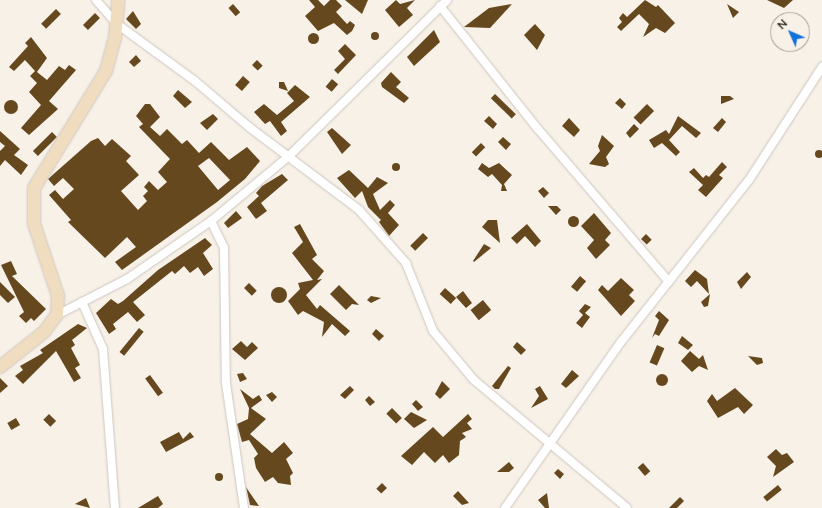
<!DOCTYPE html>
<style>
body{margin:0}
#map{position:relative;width:822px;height:508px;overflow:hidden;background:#f8f1e8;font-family:Lato,sans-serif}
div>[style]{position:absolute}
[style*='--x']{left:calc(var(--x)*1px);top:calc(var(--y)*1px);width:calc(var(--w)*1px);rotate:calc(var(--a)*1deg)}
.building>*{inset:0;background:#66481e;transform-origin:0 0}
.round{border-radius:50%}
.roads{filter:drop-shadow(0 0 1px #cdc6be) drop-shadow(0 0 1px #cdc6be)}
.street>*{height:8px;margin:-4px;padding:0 4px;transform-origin:4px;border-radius:4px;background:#fff}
.secondary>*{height:12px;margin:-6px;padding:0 6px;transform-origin:6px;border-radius:6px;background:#f0ddc0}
span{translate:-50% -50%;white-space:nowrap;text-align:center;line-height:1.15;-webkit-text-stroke:4px #f8f1e8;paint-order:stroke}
.north{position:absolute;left:770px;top:12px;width:40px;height:40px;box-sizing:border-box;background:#f8f1e8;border:1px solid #a29d96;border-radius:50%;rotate:315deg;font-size:11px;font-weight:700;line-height:16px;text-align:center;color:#221f1c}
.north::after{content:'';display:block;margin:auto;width:14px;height:18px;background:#0f71da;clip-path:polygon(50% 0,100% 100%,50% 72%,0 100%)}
</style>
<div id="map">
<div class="building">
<i style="clip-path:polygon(309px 0,318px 0,324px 6px,330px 0,336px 0,342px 6px,336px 12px,347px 24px,350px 21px,355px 25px,352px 31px,347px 35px,334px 23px,318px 31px,305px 16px,315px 7px)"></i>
<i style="clip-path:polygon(345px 0,368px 0,362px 14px)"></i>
<i style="clip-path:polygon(396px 0,400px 4px,415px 0,407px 8px,413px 15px,399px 27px,385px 10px)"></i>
<i style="clip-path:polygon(645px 0,656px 7px,658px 5px,675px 23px,665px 33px,656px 28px,643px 37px,649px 24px,639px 14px,621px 31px,617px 27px,622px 22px,619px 18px,623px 13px,627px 17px)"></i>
<i style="clip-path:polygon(767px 0,793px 0,784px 8px)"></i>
<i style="left:233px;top:4px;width:11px;height:6px;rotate:49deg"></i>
<i style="clip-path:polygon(512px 4px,490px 28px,464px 27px,489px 8px)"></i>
<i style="clip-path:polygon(727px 4px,739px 12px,733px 18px)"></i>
<i style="left:56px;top:9px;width:7px;height:21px;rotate:45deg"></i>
<i style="clip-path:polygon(133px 11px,141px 24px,136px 29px,126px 19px)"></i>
<i style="left:95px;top:13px;width:7px;height:17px;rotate:45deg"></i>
<i style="clip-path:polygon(535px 24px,545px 35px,537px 50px,524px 35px)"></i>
<i style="clip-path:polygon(434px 30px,440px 42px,414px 66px,407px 57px)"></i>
<i class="round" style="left:371px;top:32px;width:8px;height:8px"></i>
<i class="round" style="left:307.5px;top:32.5px;width:11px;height:11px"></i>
<i style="clip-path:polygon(31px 37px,47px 58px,37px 72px,47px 80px,59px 66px,65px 70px,69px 65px,76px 70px,49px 101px,58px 109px,29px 135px,21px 128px,41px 105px,29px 92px,37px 83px,30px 76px,35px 71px,25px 60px,14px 71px,9px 67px,28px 46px,25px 43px)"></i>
<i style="clip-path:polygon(345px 44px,356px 55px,338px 74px,334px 70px,345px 59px,338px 51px)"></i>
<i style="clip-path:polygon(136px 55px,141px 61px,134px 67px,129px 62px)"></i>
<i style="left:257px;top:60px;width:8px;height:7px;rotate:45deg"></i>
<i style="clip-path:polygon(391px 72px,401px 82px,396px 87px,409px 98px,404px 103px,382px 87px,381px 83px)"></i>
<i style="left:243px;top:76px;width:9px;height:12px;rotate:41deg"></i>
<i style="left:332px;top:79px;width:8px;height:10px;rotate:40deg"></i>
<i style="clip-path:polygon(279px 82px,284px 82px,288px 91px,279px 88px)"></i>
<i style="clip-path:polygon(295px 85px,310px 97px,281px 122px,287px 131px,281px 136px,270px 121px,265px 124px,254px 112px,264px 104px,277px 115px,294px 101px,287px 93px)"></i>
<i style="clip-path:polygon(178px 90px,192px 102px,185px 108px,173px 96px)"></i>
<i style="left:495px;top:94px;width:29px;height:6px;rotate:44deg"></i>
<i style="clip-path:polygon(721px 96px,730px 96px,734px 99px,721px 104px)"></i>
<i style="clip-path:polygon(620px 98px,626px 104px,622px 109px,615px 103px)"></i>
<i class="round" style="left:4px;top:100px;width:14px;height:14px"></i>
<i style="clip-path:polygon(evenodd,145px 104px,150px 104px,160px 117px,150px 127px,160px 136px,167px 129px,182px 144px,187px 140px,199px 153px,211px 142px,229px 160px,247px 147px,260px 161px,245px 179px,217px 202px,122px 270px,115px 262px,136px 247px,127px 237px,105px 258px,68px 222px,71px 220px,49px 195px,55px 190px,63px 199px,74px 189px,63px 178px,54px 186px,48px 179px,91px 141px,98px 138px,105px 146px,112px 139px,131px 156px,126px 161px,139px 175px,121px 191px,138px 210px,147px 201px,143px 196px,148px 191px,144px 187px,149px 181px,158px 190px,167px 182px,158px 172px,170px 159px,139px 127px,143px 124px,136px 116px,145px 104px,209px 158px,230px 180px,218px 190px,198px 166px,209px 158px)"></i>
<i style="left:647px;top:104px;width:10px;height:19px;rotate:45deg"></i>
<i style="clip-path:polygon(213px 114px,218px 119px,207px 130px,200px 123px)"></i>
<i style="clip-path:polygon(489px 116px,497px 124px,493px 129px,484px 121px)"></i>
<i style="clip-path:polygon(678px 116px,701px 133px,696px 138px,682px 126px,669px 140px,680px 152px,676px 156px,662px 143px,654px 148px,649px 140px,666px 130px,669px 134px)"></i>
<i style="clip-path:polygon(569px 118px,580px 130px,574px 137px,562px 126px)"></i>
<i style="clip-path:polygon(722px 118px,726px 122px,718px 132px,713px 128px)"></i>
<i style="clip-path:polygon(634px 124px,639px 129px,630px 138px,626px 133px)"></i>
<i style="clip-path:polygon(332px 128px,351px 145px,342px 154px,327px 132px)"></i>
<i style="clip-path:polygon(0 131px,20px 149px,14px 155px,28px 165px,21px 175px,5px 160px,0 166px,0 151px,5px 146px,0 142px)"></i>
<i style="left:52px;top:132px;width:7px;height:27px;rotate:45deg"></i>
<i style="clip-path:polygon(602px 135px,614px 146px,606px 157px,609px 164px,605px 167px,589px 164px,600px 151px,598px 146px)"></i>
<i style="clip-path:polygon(503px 137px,511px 144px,506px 150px,498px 142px)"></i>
<i style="left:481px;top:143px;width:6px;height:13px;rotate:45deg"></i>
<i class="round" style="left:815px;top:150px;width:8px;height:8px"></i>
<i style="clip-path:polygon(722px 162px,727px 167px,719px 175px,723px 178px,706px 197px,698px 190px,703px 185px,689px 172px,694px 168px,703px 178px,706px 175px,709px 177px)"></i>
<i class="round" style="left:392px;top:163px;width:8px;height:8px"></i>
<i style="clip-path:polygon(482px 163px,489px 168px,499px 163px,512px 175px,504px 184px,507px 191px,501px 191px,502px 185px,492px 174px,488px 177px,478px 169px)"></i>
<i style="clip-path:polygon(349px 170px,368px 188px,377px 177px,388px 183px,373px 194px,380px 210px,390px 200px,395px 205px,388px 213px,399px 225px,389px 236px,379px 222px,381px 220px,368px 207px,362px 191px,355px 198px,337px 178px)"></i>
<i style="clip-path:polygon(282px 174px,288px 180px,261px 203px,267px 211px,256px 219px,247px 207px,259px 196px,256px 193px,262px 186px)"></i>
<i style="clip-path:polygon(543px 187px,549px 193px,544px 198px,538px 191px)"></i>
<i style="clip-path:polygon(548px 206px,557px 206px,561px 210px,556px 215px)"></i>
<i style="clip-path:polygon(236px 211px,242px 218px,228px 228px,224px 223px)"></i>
<i style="clip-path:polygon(594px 213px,611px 233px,605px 240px,610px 245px,596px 259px,587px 248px,594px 240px,581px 226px)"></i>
<i class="round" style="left:567.5px;top:215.5px;width:11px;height:11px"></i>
<i style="clip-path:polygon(488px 220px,497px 220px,500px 243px,482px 227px)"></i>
<i style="clip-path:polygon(300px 224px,317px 255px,312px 259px,324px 271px,317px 280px,322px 279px,306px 295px,317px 309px,320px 305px,350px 331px,345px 336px,332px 324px,322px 337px,324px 322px,303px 311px,298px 315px,288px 301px,300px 289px,298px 283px,313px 280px,292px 253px,303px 242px,294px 227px)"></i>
<i style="clip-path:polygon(527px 224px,541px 241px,535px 247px,525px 236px,517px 244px,511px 238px)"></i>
<i style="left:423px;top:233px;width:7px;height:18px;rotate:45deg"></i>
<i style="left:646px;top:234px;width:8px;height:7px;rotate:45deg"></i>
<i style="clip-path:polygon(205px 238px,212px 245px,203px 253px,213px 269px,204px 276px,198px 267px,190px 273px,184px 266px,175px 274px,172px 271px,133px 302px,145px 315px,137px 322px,128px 312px,113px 324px,116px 329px,109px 334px,96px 313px,111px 299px,118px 304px,123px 301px,158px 270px)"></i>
<i style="clip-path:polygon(484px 244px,491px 248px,474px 262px,473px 261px)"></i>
<i style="clip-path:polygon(11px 261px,17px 274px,12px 276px,46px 309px,34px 321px,31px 318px,26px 323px,19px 316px,24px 312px,1px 265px)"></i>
<i style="clip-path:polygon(695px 270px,707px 279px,709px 294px,697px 281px,691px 287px,685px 281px)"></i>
<i style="clip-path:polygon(747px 272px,751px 277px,741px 289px,737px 282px)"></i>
<i style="left:580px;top:276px;width:8px;height:14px;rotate:40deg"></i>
<i style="clip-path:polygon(621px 278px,634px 290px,629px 295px,635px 301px,621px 316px,598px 290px,602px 285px,608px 291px)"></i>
<i style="clip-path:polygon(0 282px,15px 297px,8px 303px,0 295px)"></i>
<i style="left:249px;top:283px;width:11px;height:7px;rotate:45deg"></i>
<i style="clip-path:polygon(339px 285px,359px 305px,352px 304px,346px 310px,330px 294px)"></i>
<i class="round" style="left:271px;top:287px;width:16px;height:16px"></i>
<i style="left:445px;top:288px;width:15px;height:8px;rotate:42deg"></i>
<i style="clip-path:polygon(463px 291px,472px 303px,466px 308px,456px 297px)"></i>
<i style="clip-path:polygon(710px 294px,708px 306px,704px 307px,701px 302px)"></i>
<i style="clip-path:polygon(371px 296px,381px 298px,371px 303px,367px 300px)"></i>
<i style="left:483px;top:300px;width:13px;height:16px;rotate:51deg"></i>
<i style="clip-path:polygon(585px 304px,591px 307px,585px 313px,590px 317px,582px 328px,576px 323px,583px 315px,579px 311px)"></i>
<i style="clip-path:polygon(659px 311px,669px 320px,659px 336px,655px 334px,652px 338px,659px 320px,655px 316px)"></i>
<i style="clip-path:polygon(78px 324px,87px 328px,72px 340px,75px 345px,71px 348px,80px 365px,75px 368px,81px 378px,74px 382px,56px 351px,23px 384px,15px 376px,23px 370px,20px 366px,43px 353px,40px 350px)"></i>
<i style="left:139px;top:328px;width:6px;height:31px;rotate:39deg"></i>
<i style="clip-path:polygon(376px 329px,384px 336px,379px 341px,372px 334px)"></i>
<i style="clip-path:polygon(682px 336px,693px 345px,688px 350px,678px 343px)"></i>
<i style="clip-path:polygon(241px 341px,247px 347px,252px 342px,258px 348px,245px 360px,232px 349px)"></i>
<i style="clip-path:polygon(517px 342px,526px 350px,521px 355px,513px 347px)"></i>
<i style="left:657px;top:345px;width:8px;height:19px;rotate:23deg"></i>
<i style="clip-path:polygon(690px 351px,699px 359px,703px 355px,708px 370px,699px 366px,692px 372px,681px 361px)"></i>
<i style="clip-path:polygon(748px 356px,762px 358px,763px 363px,757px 365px)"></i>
<i style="clip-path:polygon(508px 366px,511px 368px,499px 389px,495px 389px,492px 386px)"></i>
<i style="clip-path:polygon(572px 370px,579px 376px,566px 388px,561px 384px)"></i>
<i style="clip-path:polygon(243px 373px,247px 379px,240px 382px,237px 374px)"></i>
<i class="round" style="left:656px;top:374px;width:12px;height:12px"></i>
<i style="left:150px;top:375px;width:22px;height:6px;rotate:54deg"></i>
<i style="clip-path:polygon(0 378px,8px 386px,0 393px)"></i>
<i style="clip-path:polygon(442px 381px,450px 389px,440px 399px,435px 394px)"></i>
<i style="clip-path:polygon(350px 386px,354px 390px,345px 399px,340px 395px)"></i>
<i style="clip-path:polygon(540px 386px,548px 399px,531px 408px,539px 396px,535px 389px)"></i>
<i style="clip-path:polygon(735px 388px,753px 405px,744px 414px,738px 407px,718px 418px,707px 401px,712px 394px,717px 401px)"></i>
<i style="clip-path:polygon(240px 389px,253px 399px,259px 395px,262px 400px,251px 408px,266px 419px,250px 434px,272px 453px,284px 442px,293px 453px,286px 459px,293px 473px,290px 476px,291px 485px,278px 483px,273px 477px,265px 482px,256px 468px,254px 458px,258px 454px,249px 440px,242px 442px,237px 424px,248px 419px,249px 408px)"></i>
<i style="clip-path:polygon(272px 392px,277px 397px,272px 402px,266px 395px)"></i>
<i style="clip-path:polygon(369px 396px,375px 402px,370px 406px,365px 400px)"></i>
<i style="clip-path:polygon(416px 400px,423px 407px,418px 411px,412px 404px)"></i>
<i style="left:392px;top:408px;width:14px;height:8px;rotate:45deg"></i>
<i style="clip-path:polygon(411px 412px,427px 420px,414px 428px,404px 419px)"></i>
<i style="left:49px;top:414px;width:10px;height:8px;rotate:45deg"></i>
<i style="clip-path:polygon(468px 414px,472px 419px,467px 423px,472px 429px,462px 433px,466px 437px,460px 441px,459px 455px,449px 463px,443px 455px,435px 463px,424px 452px,412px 465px,401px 456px,433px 427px,443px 437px)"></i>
<i style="left:16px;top:418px;width:8px;height:10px;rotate:60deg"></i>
<i style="clip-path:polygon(179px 432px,183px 439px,190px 432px,194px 437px,166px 452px,160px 442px)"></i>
<i style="clip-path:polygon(776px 449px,782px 455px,787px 453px,794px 462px,773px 477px,776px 466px,767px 457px)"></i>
<i style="clip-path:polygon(509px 462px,514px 468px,509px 472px,497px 472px)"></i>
<i style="left:643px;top:463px;width:11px;height:7px;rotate:49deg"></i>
<i style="clip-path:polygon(558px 469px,564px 474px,560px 479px,554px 473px)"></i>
<i class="round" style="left:215px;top:473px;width:8px;height:8px"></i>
<i style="left:382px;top:483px;width:7px;height:8px;rotate:45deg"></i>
<i style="left:778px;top:485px;width:6px;height:19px;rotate:51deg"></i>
<i style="clip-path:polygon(246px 487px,250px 493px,259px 506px,250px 505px)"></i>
<i style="clip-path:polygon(458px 491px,469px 503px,462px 505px,453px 496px)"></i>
<i style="clip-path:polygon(547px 493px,549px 508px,545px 508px,538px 500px)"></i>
<i style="clip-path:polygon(158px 496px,163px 504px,158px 508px,138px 508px)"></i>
<i style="clip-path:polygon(680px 497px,684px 501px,677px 508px,669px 508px)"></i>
<i style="clip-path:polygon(86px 498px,90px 508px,75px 504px)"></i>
</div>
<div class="roads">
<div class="street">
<i style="--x:96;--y:0;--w:32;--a:49"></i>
<i style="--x:117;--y:24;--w:97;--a:36.2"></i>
<i style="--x:195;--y:81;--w:71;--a:40.4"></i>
<i style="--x:249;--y:127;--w:138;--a:37"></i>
<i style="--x:359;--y:210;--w:71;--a:48.4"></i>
<i style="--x:406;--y:263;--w:73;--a:68.3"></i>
<i style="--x:433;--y:331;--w:64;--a:50.1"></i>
<i style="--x:474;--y:380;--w:199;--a:39.9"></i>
<i style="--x:440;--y:6;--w:157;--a:51.5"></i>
<i style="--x:538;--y:129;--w:201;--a:49.4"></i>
<i style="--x:211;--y:221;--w:30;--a:64"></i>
<i style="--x:224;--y:248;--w:135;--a:89.2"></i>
<i style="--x:226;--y:383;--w:126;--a:81.8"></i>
<i style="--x:82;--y:302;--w:51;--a:65.9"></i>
<i style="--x:103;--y:349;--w:159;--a:85.7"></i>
<i style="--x:57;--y:315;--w:79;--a:-27.2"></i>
<i style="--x:127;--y:279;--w:102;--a:-34.6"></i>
<i style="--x:211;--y:221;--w:102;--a:-39.8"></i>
<i style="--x:289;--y:156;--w:222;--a:-44.6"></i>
<i style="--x:505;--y:508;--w:203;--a:-55.1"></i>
<i style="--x:621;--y:342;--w:206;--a:-51.7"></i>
<i style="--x:749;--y:180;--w:135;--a:-57.1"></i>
</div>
<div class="secondary">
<i style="--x:0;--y:367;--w:56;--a:-38.5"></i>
<i style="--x:44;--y:332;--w:21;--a:-53"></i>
<i style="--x:57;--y:315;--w:19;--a:-87"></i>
<i style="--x:58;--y:296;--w:76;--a:-108.4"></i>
<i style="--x:34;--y:224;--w:36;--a:-90"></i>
<i style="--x:34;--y:188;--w:137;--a:-58.4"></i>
<i style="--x:106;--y:71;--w:34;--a:-75"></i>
<i style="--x:115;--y:38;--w:38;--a:-85"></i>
</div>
</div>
<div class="north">N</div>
</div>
